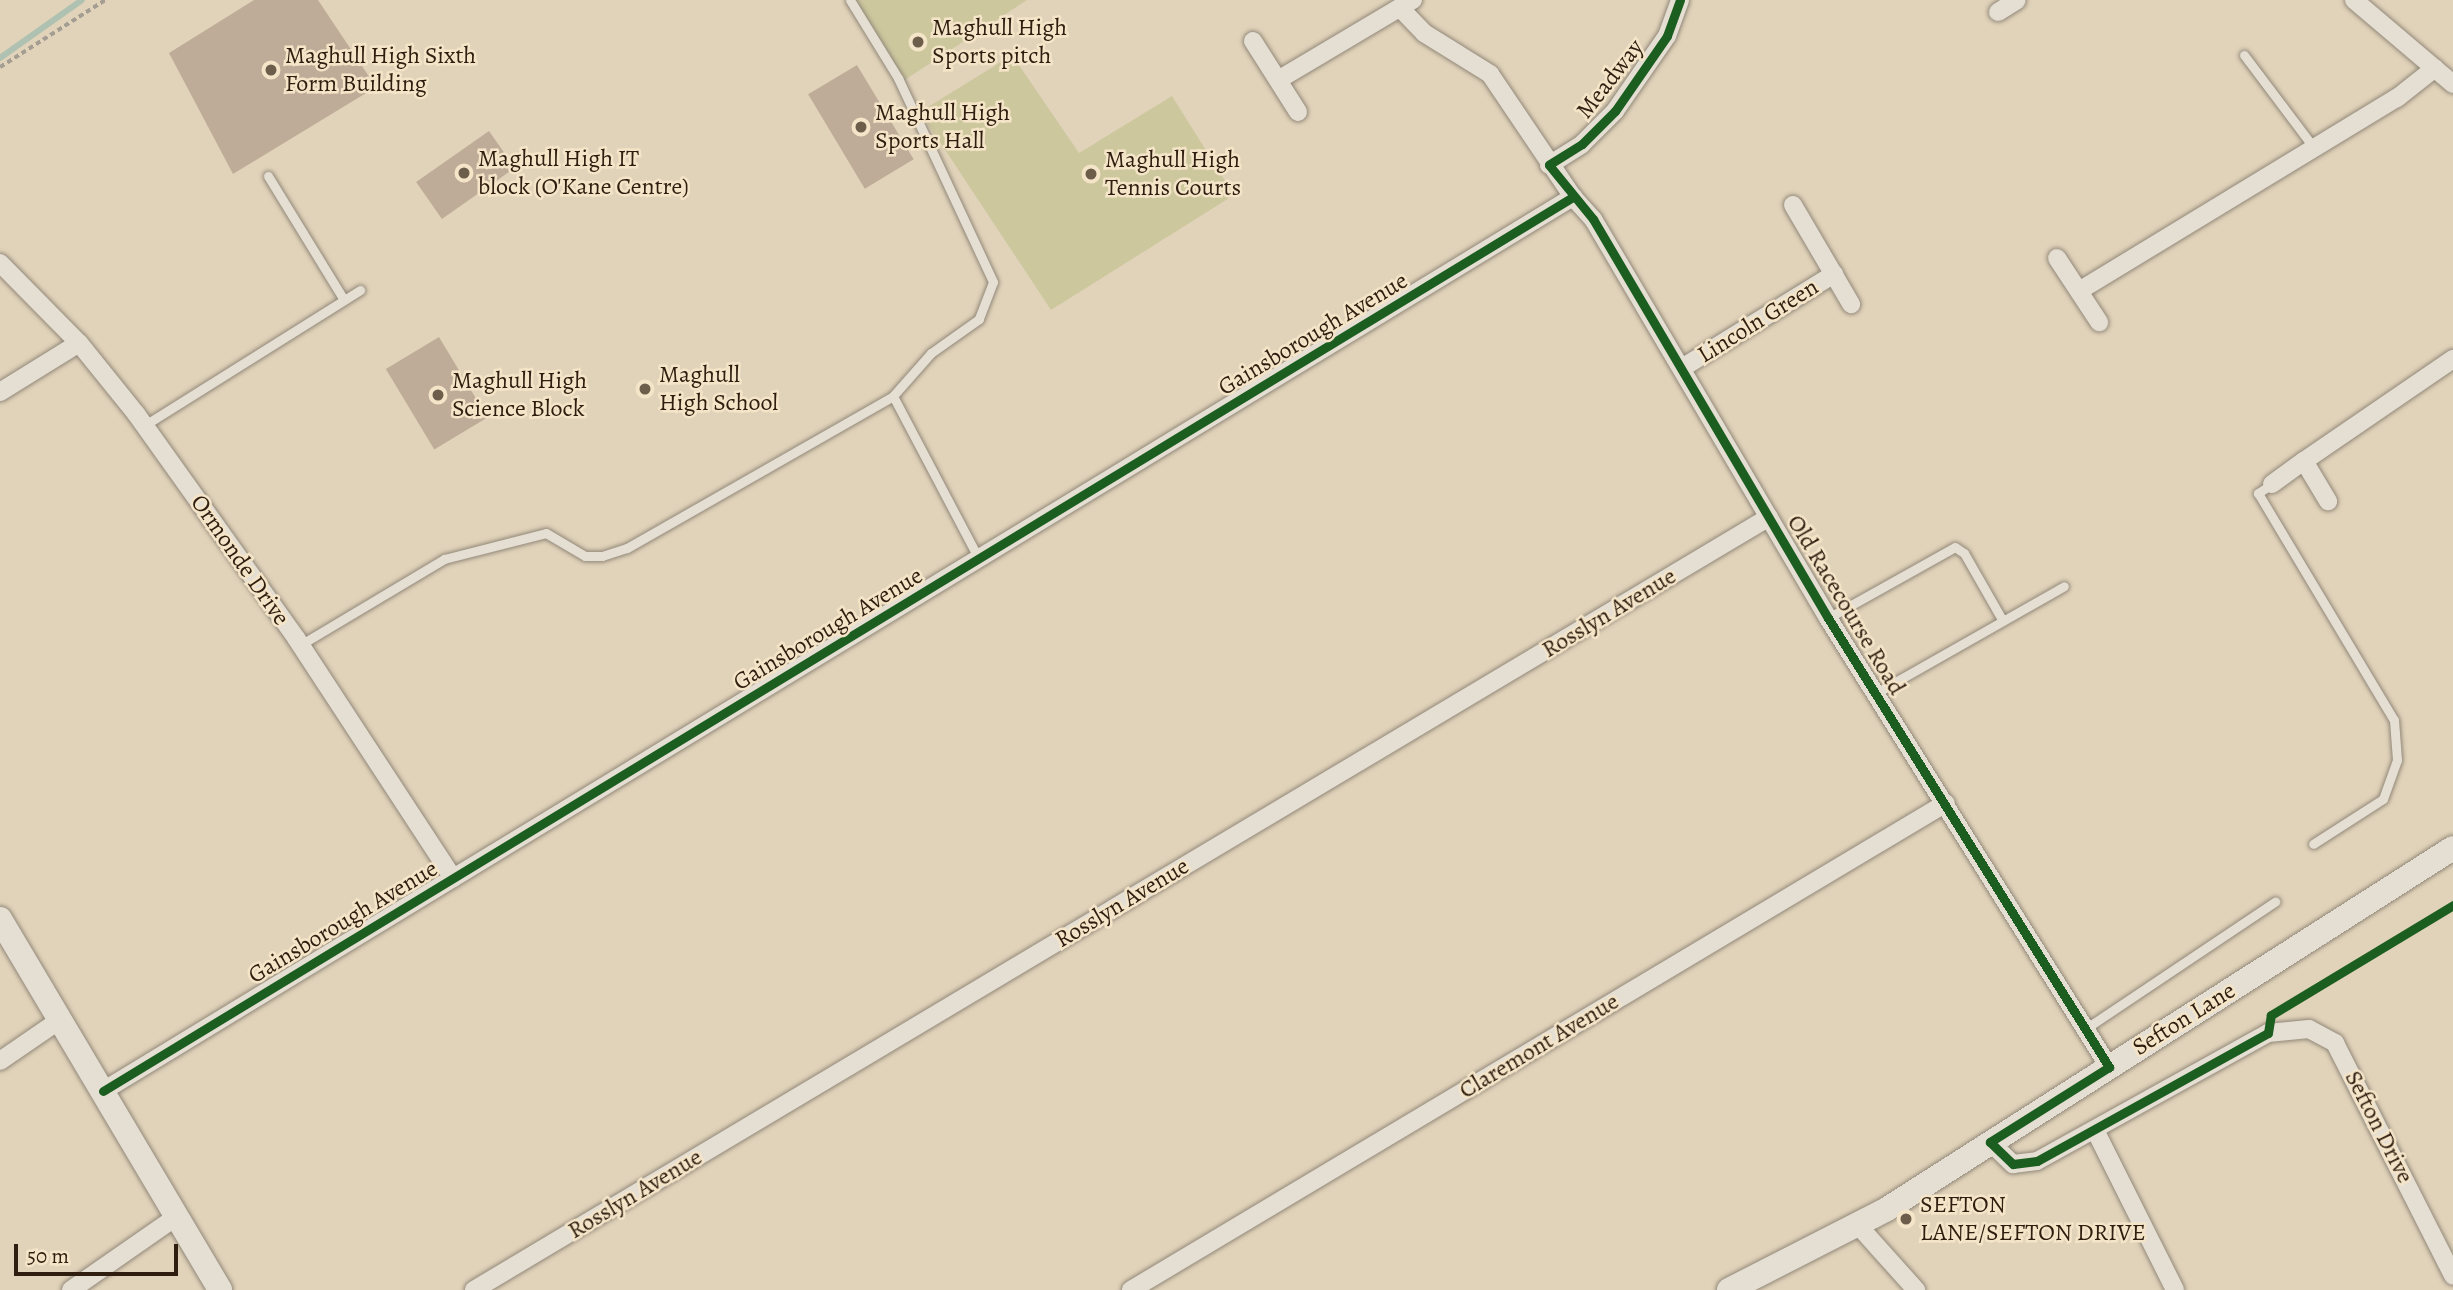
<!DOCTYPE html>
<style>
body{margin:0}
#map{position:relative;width:2453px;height:1290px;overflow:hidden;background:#e1d3ba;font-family:Alegreya,serif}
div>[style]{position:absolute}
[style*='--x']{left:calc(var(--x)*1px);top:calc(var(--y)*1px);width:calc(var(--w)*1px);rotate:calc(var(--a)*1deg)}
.green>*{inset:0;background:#cdc79e}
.stream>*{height:6px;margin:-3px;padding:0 3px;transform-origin:3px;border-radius:3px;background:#afc1b0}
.building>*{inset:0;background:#bfac98;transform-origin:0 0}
.path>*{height:3.5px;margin-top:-1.75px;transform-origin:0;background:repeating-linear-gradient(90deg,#a49d92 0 5px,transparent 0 8.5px)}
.roads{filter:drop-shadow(0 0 2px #928879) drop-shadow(0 0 2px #928879)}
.lane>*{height:9px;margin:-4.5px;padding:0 4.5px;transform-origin:4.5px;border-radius:4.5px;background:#e5dfd3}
.street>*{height:18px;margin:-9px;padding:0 9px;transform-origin:9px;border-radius:9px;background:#e5dfd3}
.secondary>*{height:24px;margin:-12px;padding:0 12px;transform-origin:12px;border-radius:12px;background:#e5dfd3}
.cycleway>*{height:9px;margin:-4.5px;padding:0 4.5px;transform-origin:4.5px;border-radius:4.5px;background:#1b5e20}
.dots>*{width:19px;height:19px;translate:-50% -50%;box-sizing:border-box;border:4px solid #f5e5c8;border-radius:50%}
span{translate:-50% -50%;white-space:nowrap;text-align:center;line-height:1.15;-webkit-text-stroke:5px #f5e5c8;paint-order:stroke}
.poi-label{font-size:24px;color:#2f1d0f}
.left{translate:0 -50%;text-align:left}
.street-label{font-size:24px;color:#2f1d0f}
.scale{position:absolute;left:14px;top:1244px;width:164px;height:32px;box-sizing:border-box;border:4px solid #2f1d0f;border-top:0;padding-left:9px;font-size:21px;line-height:24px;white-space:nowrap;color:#2f1d0f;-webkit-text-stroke:5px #f5e5c8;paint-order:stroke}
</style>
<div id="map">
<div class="green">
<i style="clip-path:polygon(845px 0,1027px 0,900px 83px)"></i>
<i style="clip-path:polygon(1012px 55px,1079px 153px,1172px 96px,1234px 195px,1051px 310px,920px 112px)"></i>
</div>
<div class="stream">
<i style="--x:0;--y:58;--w:100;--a:-35.3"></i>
</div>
<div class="building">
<i style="clip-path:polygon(254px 0,318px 0,376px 87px,233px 174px,169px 53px)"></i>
<i style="left:857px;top:65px;width:110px;height:57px;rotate:59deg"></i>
<i style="left:489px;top:131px;width:45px;height:89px;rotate:55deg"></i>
<i style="left:439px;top:337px;width:94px;height:62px;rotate:59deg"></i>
</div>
<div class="path">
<i style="--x:0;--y:67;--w:125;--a:-32.5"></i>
</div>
<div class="roads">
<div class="lane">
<i style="--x:850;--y:0;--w:92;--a:58.4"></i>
<i style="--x:898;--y:78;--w:225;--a:65"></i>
<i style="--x:993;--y:282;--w:40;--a:111"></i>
<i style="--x:979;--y:319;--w:59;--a:144.7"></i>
<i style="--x:931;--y:353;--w:57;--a:131.5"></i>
<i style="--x:893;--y:396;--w:184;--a:62.2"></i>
<i style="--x:2244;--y:55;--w:116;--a:53"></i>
<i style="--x:268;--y:176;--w:145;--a:58.5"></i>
<i style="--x:145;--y:425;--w:254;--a:-32.1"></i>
<i style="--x:2272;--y:484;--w:17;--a:147"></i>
<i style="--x:2258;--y:493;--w:265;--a:59.1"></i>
<i style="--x:2394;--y:720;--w:40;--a:85.7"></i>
<i style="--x:2397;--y:760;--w:41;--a:109.7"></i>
<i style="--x:2383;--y:799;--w:83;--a:147.3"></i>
<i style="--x:1828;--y:618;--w:145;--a:-29.2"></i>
<i style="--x:1955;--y:547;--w:11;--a:34"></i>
<i style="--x:1964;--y:553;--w:78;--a:60.2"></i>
<i style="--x:300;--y:645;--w:168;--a:-30.8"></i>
<i style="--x:444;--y:559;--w:105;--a:-14.3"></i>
<i style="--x:546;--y:533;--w:45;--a:30.5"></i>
<i style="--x:585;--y:556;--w:17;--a:0"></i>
<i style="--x:602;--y:556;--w:26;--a:-18"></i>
<i style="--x:627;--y:548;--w:306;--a:-29.7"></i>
<i style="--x:1876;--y:693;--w:216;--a:-29.6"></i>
<i style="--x:2085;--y:1029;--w:229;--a:-33.8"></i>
</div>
<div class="street">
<i style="--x:2354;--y:0;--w:130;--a:40.3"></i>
<i style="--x:1402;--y:10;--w:32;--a:46"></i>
<i style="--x:1424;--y:33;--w:78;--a:31.8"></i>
<i style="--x:1490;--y:74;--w:148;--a:56"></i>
<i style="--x:1573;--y:197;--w:30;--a:48"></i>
<i style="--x:1593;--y:219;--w:463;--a:59.5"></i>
<i style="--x:1828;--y:618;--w:530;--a:57.96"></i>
<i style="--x:1998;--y:12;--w:22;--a:-32"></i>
<i style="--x:1253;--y:41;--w:84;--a:57.6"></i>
<i style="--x:1278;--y:80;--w:157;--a:-30.7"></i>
<i style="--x:1549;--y:165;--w:39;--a:-32"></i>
<i style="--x:1582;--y:144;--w:47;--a:-45"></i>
<i style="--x:1615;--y:111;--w:91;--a:-55.3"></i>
<i style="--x:1667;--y:36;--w:38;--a:-70"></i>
<i style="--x:1793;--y:205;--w:115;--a:59.6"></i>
<i style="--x:2057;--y:258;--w:77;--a:56.7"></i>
<i style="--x:0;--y:263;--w:112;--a:45.4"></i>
<i style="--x:79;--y:343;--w:92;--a:51.1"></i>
<i style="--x:137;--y:415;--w:274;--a:54.5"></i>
<i style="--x:296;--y:638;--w:287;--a:56.8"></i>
<i style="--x:2079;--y:291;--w:372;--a:-31.3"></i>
<i style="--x:2397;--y:98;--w:48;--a:-38.3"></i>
<i style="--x:1682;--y:368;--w:179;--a:-31.7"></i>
<i style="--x:0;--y:392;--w:93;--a:-31.8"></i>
<i style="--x:2304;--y:461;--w:181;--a:-34.4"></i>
<i style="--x:2272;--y:484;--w:39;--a:-36"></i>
<i style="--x:2304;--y:461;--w:47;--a:59"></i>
<i style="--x:0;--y:1061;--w:74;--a:-34.5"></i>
<i style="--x:103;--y:1091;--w:1721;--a:-31.31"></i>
<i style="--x:2095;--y:1130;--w:179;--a:63.4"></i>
<i style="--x:1990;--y:1142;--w:32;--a:44"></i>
<i style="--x:2013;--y:1164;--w:24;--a:-7"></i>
<i style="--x:2037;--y:1161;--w:264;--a:-29"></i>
<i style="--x:2268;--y:1033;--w:41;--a:-5.6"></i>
<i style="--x:2309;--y:1029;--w:30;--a:28"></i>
<i style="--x:2335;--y:1043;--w:261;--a:63.1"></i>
<i style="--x:1857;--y:1224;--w:89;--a:48.2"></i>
<i style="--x:71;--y:1290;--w:128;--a:-34.8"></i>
<i style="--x:474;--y:1290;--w:1508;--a:-30.83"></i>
<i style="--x:1131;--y:1290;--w:949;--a:-30.86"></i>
</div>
<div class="secondary">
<i style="--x:0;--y:919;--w:431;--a:59.3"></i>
<i style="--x:1729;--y:1290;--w:178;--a:-27.1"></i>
<i style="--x:1887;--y:1209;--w:671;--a:-32.53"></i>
</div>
</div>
<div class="cycleway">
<i style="--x:1680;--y:0;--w:38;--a:110"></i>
<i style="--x:1667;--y:36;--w:91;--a:124.7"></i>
<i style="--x:1615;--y:111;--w:47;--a:135"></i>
<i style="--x:1582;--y:144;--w:39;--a:148"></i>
<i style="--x:1549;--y:165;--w:70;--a:50.8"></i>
<i style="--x:1593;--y:219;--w:463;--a:59.5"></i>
<i style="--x:1828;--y:618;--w:530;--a:57.96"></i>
<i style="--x:2109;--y:1067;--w:141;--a:147.8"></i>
<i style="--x:1990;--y:1142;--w:32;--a:44"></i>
<i style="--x:2013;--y:1164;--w:24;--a:-7"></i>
<i style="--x:2037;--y:1161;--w:264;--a:-29"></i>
<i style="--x:2268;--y:1033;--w:18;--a:-81"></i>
<i style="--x:2271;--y:1015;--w:213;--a:-31.1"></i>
<i style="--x:103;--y:1091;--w:1721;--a:-31.31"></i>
</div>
<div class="dots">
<i style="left:918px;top:42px;background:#6d5d4b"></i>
<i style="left:271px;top:70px;background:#6d5d4b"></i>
<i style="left:861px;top:127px;background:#6d5d4b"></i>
<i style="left:464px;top:173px;background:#6d5d4b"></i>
<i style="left:1091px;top:174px;background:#6d5d4b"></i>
<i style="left:645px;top:389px;background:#6d5d4b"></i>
<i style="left:438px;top:395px;background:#6d5d4b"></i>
<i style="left:1906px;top:1219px;background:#6d5d4b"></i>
</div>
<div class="poi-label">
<span class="left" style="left:932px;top:42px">Maghull High<br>Sports pitch</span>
<span class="left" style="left:285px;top:70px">Maghull High Sixth<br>Form Building</span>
<span class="left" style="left:875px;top:127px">Maghull High<br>Sports Hall</span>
<span class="left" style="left:478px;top:173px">Maghull High IT<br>block (O'Kane Centre)</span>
<span class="left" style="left:1105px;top:174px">Maghull High<br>Tennis Courts</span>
<span class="left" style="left:659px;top:389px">Maghull<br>High School</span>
<span class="left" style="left:452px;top:395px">Maghull High<br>Science Block</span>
<span class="left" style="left:1920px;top:1219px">SEFTON<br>LANE/SEFTON DRIVE</span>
</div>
<div class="street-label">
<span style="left:1610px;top:79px;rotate:-52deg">Meadway</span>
<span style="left:1758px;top:321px;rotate:-32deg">Lincoln Green</span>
<span style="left:1313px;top:334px;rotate:-31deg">Gainsborough Avenue</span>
<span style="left:240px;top:560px;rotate:55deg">Ormonde Drive</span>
<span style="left:1846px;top:605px;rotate:59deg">Old Racecourse Road</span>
<span style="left:1609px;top:613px;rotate:-31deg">Rosslyn Avenue</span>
<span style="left:828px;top:629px;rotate:-31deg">Gainsborough Avenue</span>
<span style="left:1122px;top:903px;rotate:-31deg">Rosslyn Avenue</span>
<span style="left:343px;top:922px;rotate:-31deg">Gainsborough Avenue</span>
<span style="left:2184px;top:1019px;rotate:-32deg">Sefton Lane</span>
<span style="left:1539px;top:1046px;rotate:-31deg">Claremont Avenue</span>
<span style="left:2379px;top:1127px;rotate:63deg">Sefton Drive</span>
<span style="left:635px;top:1194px;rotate:-31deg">Rosslyn Avenue</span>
</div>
<div class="scale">50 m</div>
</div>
